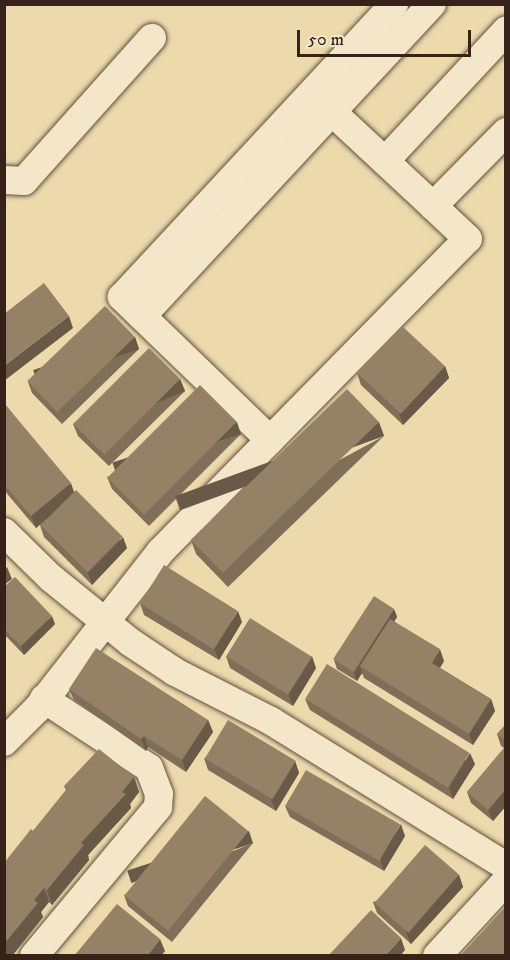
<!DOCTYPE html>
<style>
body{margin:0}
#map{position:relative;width:510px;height:960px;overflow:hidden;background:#ecd9ac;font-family:"IM FELL DW Pica",serif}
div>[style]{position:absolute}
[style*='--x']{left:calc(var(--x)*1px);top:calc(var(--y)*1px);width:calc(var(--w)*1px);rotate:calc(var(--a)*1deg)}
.roads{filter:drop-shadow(0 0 2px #64503e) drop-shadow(0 0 2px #64503e)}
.minor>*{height:28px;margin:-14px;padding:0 14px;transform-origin:14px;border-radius:14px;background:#f3e6c9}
.wall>*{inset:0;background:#806f58}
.shaded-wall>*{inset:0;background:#685a47;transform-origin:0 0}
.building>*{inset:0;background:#958166;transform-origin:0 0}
span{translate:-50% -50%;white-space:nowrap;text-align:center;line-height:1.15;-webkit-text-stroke:4.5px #f3e6c9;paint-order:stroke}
.frame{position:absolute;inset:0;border:6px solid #37221a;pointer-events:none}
.scale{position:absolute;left:297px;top:30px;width:174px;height:27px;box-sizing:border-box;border:3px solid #37221a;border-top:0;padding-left:8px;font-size:18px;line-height:21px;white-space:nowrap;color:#37221a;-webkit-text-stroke:4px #f3e6c9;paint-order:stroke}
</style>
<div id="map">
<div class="roads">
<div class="minor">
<i style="--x:332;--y:112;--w:138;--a:42.9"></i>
<i style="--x:385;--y:161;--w:178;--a:-47.1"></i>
<i style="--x:4;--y:180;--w:20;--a:3"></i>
<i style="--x:24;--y:181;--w:192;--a:-48.2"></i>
<i style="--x:142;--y:316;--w:426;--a:-47.1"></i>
<i style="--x:270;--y:440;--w:206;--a:-136"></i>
<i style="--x:122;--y:297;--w:400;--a:-47.1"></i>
<i style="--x:4;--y:532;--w:66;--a:44.4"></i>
<i style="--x:51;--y:578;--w:102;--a:39"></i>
<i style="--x:130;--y:642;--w:54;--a:33.7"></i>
<i style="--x:175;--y:672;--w:108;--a:27"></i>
<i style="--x:271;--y:721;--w:276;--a:31.7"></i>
<i style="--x:4;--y:742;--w:47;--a:-45"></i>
<i style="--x:37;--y:709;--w:199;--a:-51.9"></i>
<i style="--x:160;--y:552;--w:439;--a:-45.5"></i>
<i style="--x:468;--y:239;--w:48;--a:-136.7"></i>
<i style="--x:433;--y:206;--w:104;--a:-45.4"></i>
<i style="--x:34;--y:956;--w:194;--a:-50.2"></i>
<i style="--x:158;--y:807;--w:13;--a:-86"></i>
<i style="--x:159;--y:794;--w:28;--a:-111"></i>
<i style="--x:149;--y:768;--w:126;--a:-146.7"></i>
<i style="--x:437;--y:956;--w:102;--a:-47.4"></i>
</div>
</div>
<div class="wall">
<i style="clip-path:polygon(135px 337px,139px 349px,62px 424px,32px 393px,28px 382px)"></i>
<i style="clip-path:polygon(445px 366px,449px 378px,403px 425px,361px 385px,357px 373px)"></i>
<i style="clip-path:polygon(180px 379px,185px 391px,109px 466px,78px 436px,73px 424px)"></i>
<i style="clip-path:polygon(4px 403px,74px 492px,127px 548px,92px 585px,44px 537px,40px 525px,49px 517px,36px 528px,4px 490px)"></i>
<i style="clip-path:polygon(241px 434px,149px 526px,112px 489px,107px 477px)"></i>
<i style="clip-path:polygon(384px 436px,228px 587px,196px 554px,191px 540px)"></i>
<i style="clip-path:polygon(4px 587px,55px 624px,24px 655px,4px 634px)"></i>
<i style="clip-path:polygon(140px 603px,242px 622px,219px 660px,144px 615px)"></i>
<i style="clip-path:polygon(394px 609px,397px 617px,394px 621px,444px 661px,440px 668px,491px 699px,495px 711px,473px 745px,364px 678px,362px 673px,357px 681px,337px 669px,334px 660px)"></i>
<i style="clip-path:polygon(226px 656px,316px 668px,293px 706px,230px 668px)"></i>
<i style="clip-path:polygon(69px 689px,208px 720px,213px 732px,186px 772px,148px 747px,146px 751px,74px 700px)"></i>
<i style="clip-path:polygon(305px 699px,475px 764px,453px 799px,310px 710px)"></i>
<i style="clip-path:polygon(506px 724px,506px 806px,493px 821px,471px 803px,467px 792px,504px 748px,501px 746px,497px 734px)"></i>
<i style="clip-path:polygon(204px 758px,295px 761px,299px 773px,276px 811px,208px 770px)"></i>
<i style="clip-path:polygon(134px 777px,139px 792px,130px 804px,131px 808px,88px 855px,89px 860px,52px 905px,49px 902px,41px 912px,43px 917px,12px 956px,33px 831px,66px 790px,64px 786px)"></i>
<i style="clip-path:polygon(285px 806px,405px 836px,384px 871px,290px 817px)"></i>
<i style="clip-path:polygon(253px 843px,172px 942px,128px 906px,124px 895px)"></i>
<i style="clip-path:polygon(459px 875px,463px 887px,411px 944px,377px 913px,373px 902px)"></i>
</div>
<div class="shaded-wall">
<i style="clip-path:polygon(69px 316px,73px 328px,4px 381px,4px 366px)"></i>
<i style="left:135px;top:337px;width:13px;height:107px;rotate:72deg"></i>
<i style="clip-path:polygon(445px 366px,449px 378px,403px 425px,399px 414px)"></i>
<i style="left:180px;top:379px;width:13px;height:107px;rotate:67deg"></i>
<i style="left:237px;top:422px;width:13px;height:131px;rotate:72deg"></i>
<i style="left:379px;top:422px;width:15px;height:217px;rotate:70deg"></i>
<i style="clip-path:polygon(71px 483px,75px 495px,36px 528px,31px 516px)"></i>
<i style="clip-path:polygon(123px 537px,127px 548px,92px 585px,88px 573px)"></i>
<i style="clip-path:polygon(7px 567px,12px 579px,4px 585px,4px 570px)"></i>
<i style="clip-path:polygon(394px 609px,397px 617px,365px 669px,360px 666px,362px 673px,357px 681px,354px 673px)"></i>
<i style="clip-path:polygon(238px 611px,242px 622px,219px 660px,214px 649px)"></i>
<i style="clip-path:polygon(52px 616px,55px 624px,24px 655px,21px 646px)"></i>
<i style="clip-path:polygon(440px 649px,444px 661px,436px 674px,432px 663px)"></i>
<i style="clip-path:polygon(312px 656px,316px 668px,293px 706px,288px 694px)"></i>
<i style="clip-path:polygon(491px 699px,495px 711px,473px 745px,469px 734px)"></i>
<i style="clip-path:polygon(208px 720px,213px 732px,186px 772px,182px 760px)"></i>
<i style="clip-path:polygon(144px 736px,148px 747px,146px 751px,141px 739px)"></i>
<i style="clip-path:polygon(470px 753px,475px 764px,453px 799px,449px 787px)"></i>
<i style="clip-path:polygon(295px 761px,299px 773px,276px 811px,271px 800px)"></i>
<i style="clip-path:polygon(134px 777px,139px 792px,130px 804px,131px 808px,88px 855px,89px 860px,52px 905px,47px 890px,81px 843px)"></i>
<i style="clip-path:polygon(506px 789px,506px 806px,493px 821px,488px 810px)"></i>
<i style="clip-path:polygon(401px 824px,405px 836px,384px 871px,380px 859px)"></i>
<i style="left:249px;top:831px;width:13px;height:128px;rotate:72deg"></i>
<i style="clip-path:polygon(459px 875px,463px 887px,411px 944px,406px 932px)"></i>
<i style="clip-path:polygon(44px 888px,49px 902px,41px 912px,43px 917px,12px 956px,4px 956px,4px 944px,34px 900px)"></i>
<i style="clip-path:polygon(401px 938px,405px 950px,400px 956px,385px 956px)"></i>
<i style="clip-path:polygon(160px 939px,165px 951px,161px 956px,147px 956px)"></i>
</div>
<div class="building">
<i style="clip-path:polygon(44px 283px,69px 316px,4px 366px,4px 314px)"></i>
<i style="left:105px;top:306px;width:43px;height:108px;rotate:46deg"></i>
<i style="left:402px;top:326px;width:59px;height:65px;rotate:43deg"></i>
<i style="left:149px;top:348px;width:44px;height:107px;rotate:45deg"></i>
<i style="left:200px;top:385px;width:52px;height:131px;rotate:45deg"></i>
<i style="left:347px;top:389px;width:46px;height:217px;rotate:46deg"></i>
<i style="clip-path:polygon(4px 403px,71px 483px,31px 516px,4px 484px)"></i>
<i style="left:76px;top:490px;width:66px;height:50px;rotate:45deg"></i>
<i style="left:164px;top:565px;width:87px;height:45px;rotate:32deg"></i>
<i style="clip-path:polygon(15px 577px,52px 616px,21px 646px,4px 629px,4px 587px)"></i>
<i style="left:374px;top:596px;width:24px;height:75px;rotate:33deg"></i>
<i style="left:250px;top:618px;width:73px;height:45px;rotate:32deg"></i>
<i style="clip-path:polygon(390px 619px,440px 649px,432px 663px,491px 699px,469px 734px,360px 666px)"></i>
<i style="clip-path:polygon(96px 648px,208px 720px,182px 760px,144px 736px,141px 739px,69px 689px)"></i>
<i style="left:327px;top:664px;width:168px;height:41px;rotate:32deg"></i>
<i style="left:228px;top:720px;width:79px;height:45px;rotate:31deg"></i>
<i style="clip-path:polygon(506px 724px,506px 741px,497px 734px)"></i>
<i style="clip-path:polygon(506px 746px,506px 789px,488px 810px,467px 792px)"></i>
<i style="clip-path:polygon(99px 749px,134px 777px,122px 792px,126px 794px,81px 843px,84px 845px,47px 890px,44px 888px,34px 900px,38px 903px,4px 944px,4px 863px,31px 829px,33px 831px,68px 788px,64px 786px)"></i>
<i style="left:306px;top:770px;width:109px;height:42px;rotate:30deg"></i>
<i style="left:205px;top:796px;width:56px;height:128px;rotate:39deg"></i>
<i style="left:425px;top:845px;width:45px;height:77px;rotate:41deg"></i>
<i style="clip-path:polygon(117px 904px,160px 939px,147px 956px,74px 956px)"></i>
<i style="clip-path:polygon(506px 906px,506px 956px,460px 956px)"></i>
<i style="clip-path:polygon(371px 910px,401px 938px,385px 956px,328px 956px)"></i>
</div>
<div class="frame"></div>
<div class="scale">50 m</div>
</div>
